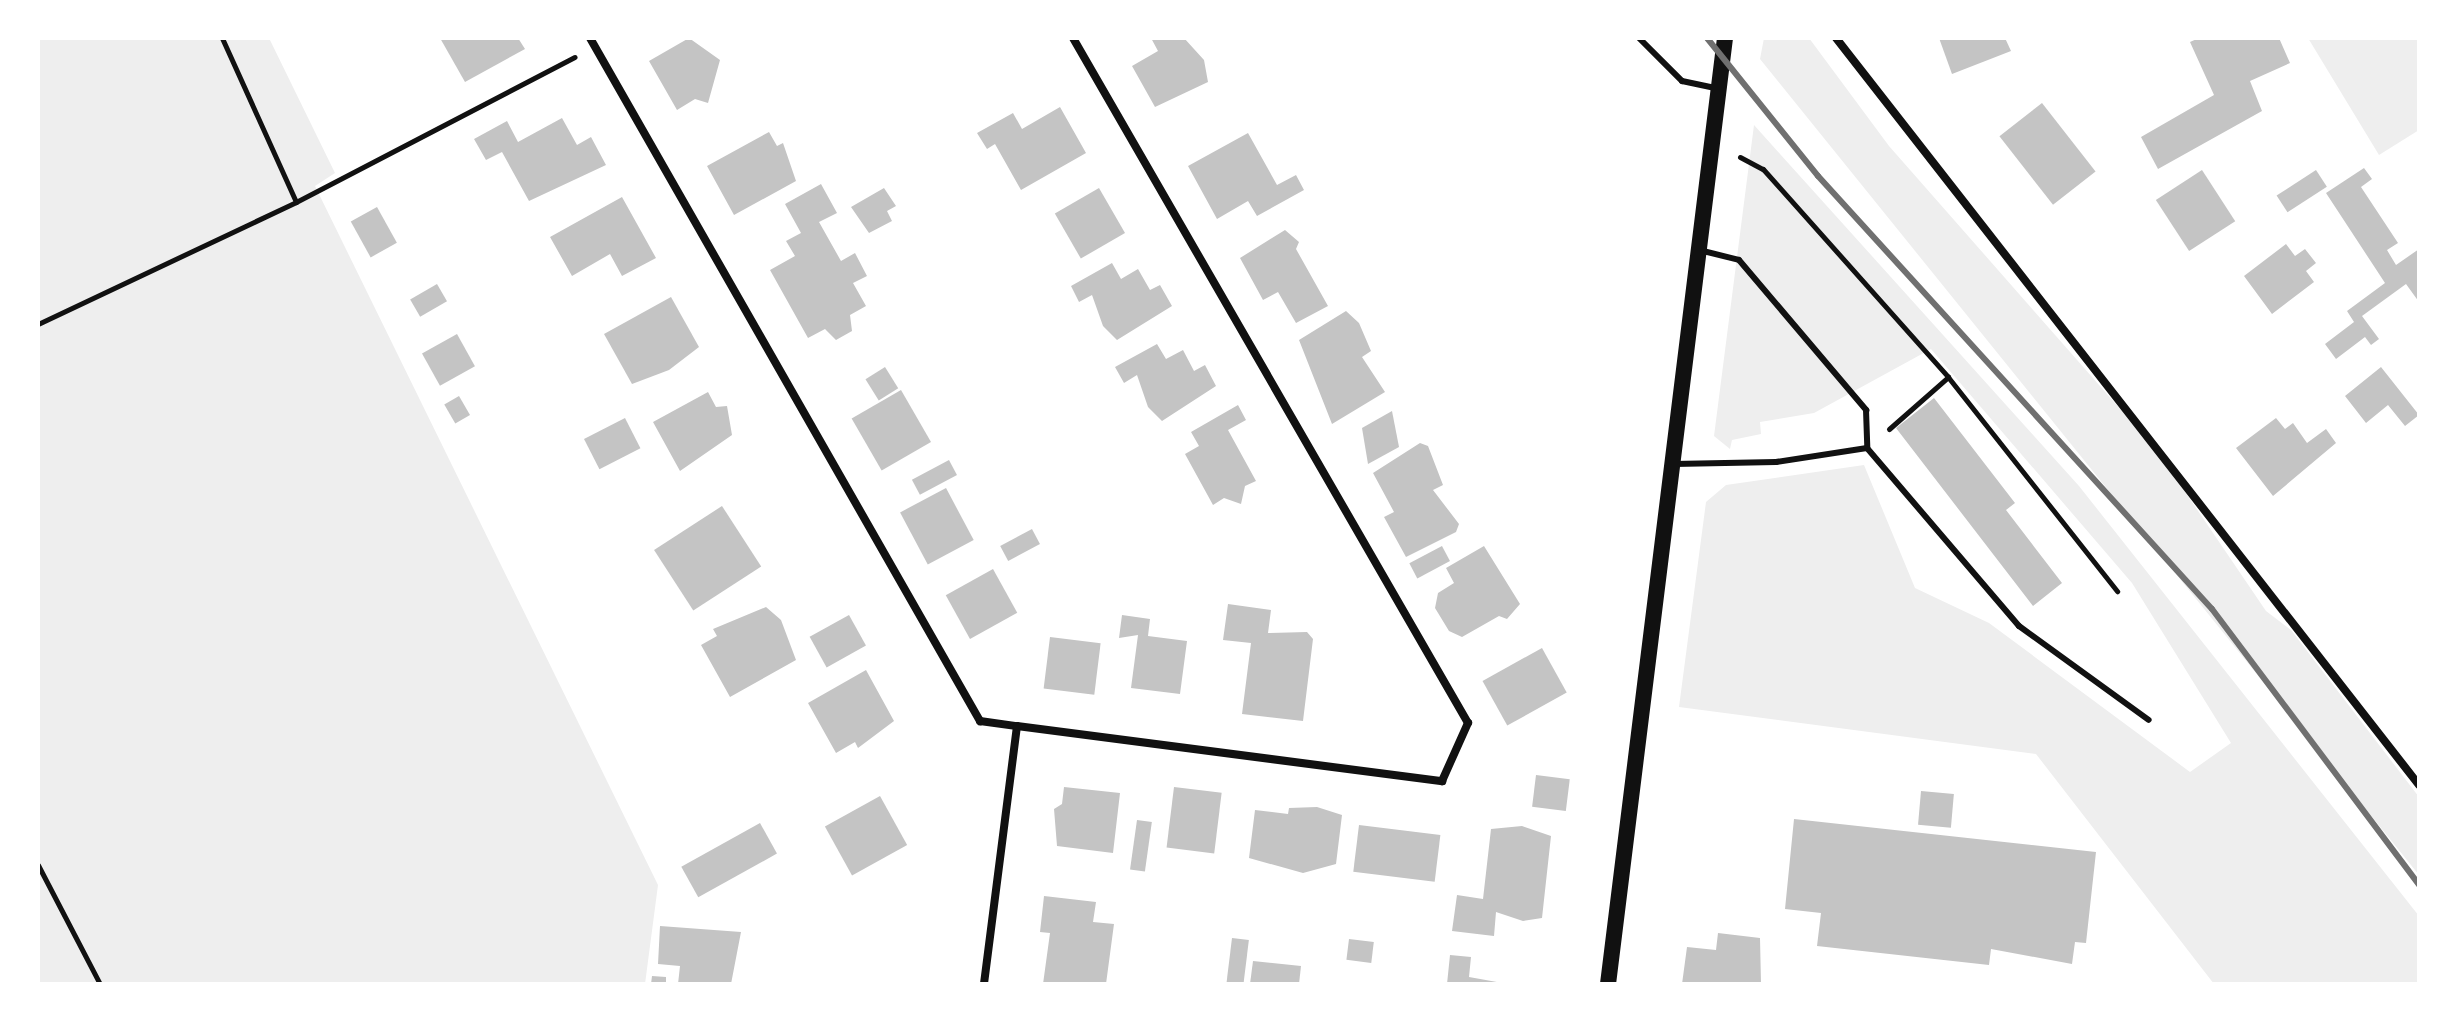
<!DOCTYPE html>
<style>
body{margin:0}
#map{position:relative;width:2457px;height:1022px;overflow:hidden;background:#fff;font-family:Figtree,sans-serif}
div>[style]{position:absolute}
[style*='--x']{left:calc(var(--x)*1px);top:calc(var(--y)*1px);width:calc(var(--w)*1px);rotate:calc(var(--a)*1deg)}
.green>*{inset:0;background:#eee}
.building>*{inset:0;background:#c4c4c4;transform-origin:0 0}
.path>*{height:5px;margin:-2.5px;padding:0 2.5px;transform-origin:2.5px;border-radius:2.5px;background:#111}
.service>*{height:6px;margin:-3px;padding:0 3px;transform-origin:3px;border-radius:3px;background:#111}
.minor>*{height:8px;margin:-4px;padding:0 4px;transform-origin:4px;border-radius:4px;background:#111}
.secondary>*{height:16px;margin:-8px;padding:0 8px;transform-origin:8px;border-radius:8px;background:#111}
.rail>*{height:6px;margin:-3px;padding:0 3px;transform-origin:3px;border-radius:3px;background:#707070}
span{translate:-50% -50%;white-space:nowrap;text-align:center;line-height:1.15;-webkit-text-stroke:7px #fff;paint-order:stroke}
.frame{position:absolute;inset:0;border:40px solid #fff;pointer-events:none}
</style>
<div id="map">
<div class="green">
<i style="clip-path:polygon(38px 38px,269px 38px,335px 173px,315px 186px,658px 885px,645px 984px,38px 984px)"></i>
<i style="clip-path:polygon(1764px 38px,1809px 38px,1889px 146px,2158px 452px,2266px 611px,2291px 630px,2419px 797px,2419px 875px,1760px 59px)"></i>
<i style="clip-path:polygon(2308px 38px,2419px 38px,2419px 130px,2379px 155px)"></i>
<i style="clip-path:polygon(1754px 125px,2079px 486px,2419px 916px,2419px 984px,2214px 984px,2036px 754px,1679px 707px,1706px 502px,1726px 485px,1864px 465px,1915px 588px,1989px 623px,2190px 772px,2231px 743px,2132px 583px,1931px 349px,1814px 413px,1760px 422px,1761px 434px,1732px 440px,1730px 449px,1714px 436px)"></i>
</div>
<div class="building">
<i style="clip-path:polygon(440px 38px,518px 38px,525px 49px,465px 82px)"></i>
<i style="clip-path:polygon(689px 38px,720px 60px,708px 103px,695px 99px,677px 110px,649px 61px)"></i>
<i style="clip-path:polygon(1151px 38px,1184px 38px,1204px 60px,1208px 82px,1155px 107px,1132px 66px,1158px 51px)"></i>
<i style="clip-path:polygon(1939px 38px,2005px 38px,2011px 51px,1952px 74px)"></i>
<i style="clip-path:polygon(2199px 38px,2279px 38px,2290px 63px,2250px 81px,2262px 111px,2158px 169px,2141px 137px,2214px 95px,2190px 42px)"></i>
<i style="left:2042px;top:103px;width:87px;height:54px;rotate:52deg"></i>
<i style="clip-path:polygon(1060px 107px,1086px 153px,1021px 190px,995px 144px,987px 149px,977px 133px,1013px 113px,1022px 129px)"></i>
<i style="clip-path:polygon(562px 118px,577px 145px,591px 137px,606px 165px,529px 201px,502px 152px,486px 160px,474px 139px,507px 121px,518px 142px)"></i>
<i style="clip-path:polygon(769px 132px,777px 146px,783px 143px,796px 181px,734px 215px,707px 166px)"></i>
<i style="clip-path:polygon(1248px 133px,1277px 185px,1296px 175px,1304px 190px,1257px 216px,1248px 201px,1217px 219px,1188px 166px)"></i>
<i style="clip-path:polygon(2364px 168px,2372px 179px,2361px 187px,2398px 243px,2387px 250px,2396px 265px,2419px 249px,2419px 302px,2406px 284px,2362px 316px,2379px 339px,2371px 345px,2365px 337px,2336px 359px,2325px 344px,2354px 322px,2347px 311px,2385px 283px,2326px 193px)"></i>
<i style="left:2202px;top:170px;width:61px;height:55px;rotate:57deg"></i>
<i style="left:2316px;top:170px;width:20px;height:47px;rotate:57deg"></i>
<i style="clip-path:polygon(821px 184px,837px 213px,819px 222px,841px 261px,855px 253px,867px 276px,853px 283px,866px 306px,850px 315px,852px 331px,836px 340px,825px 329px,808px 338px,770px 270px,795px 256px,786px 241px,801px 233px,785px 204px)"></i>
<i style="clip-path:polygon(884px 188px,896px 206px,887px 211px,892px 221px,869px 233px,851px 207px)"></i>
<i style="left:1099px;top:188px;width:52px;height:51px;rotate:60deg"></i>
<i style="clip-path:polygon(622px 197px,656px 258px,622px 276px,610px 254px,572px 276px,550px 237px)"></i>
<i style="left:377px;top:207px;width:41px;height:30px;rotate:61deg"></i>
<i style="clip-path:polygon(1285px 230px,1299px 242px,1296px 249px,1328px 306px,1296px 323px,1278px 292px,1263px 300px,1240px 258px)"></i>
<i style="clip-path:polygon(2286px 244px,2295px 256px,2305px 249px,2316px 263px,2306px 271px,2314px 282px,2272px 314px,2244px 276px)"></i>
<i style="clip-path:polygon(1112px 263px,1121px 279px,1138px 269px,1150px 290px,1160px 285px,1172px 306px,1117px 340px,1103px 326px,1092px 295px,1079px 302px,1071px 286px)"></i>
<i style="left:437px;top:284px;width:20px;height:31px;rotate:60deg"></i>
<i style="clip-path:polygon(671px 297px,699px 347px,669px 370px,632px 384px,604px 334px)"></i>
<i style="clip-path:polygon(1346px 311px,1359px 323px,1371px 351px,1362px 357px,1385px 392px,1332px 424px,1299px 340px)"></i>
<i style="left:457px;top:334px;width:37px;height:40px;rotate:61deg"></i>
<i style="clip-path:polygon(1157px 344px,1166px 359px,1183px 350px,1194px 371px,1205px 365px,1216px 386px,1162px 421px,1148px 407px,1137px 375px,1124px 383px,1115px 367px)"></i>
<i style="left:885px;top:367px;width:25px;height:23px;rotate:58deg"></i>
<i style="clip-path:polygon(2381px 367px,2419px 415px,2405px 426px,2388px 405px,2366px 423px,2345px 396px)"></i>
<i style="left:901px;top:390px;width:60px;height:57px;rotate:60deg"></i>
<i style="clip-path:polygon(708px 392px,716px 407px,727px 406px,732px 435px,680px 471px,653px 422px)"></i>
<i style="left:459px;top:396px;width:22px;height:17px;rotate:60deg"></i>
<i style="clip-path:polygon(1934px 398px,2015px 503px,2006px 510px,2062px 583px,2033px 606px,1896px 428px)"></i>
<i style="clip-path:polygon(1238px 405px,1246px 420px,1228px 430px,1256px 481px,1245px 486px,1241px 504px,1224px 498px,1213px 505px,1185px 454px,1199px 446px,1191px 432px)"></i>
<i style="clip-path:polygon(1392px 411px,1399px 447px,1368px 464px,1362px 428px)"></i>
<i style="left:625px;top:418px;width:34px;height:46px;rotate:63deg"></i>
<i style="clip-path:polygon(2276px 418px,2285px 429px,2293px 423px,2307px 443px,2326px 429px,2336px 443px,2273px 496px,2236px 448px)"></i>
<i style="clip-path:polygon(1420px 443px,1428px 446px,1443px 485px,1433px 490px,1459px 524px,1456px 532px,1406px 557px,1384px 517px,1394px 512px,1373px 473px)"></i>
<i style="left:949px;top:460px;width:17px;height:42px;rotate:62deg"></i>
<i style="left:946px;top:488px;width:59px;height:52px;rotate:62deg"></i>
<i style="left:722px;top:506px;width:72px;height:81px;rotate:57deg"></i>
<i style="left:1032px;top:529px;width:17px;height:36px;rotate:62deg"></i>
<i style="left:1442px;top:546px;width:17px;height:37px;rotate:62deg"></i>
<i style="clip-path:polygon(1484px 546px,1520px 604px,1507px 619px,1499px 616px,1462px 637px,1449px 631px,1435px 608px,1438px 593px,1454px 583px,1446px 568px)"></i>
<i style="left:993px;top:569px;width:50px;height:54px;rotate:61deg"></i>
<i style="clip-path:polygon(1228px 604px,1271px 610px,1268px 633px,1307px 632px,1313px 639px,1303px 721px,1242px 714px,1251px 643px,1223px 640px)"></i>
<i style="clip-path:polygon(766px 607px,781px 620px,796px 660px,730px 697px,701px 645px,717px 636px,713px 629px)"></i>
<i style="left:849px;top:615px;width:35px;height:45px;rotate:61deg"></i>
<i style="clip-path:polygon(1122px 615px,1150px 619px,1148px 636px,1187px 641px,1180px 694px,1131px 688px,1138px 635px,1119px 638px)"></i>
<i style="left:1050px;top:637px;width:51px;height:52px;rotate:7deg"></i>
<i style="left:1542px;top:648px;width:51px;height:68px;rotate:61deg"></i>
<i style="clip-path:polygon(866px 670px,894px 721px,858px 748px,855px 742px,836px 753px,808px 703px)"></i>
<i style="left:1536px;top:775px;width:34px;height:32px;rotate:7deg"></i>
<i style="clip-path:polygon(1064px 787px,1120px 793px,1113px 853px,1057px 846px,1054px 809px,1062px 804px)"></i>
<i style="left:1174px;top:787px;width:48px;height:61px;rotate:7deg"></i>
<i style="left:1921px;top:791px;width:33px;height:34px;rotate:5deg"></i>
<i style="left:880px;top:796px;width:56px;height:63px;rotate:61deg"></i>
<i style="clip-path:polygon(1317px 807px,1342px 815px,1336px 864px,1303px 873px,1249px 858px,1255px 810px,1288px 814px,1289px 808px)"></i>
<i style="clip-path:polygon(1794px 819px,2096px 852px,2086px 943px,2075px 942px,2072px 964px,1991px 949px,1989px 965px,1817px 946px,1821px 913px,1785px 909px)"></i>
<i style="left:1137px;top:820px;width:15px;height:50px;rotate:8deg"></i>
<i style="left:760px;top:823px;width:35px;height:90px;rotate:61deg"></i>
<i style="left:1359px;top:825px;width:82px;height:47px;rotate:7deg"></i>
<i style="clip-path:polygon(1522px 826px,1551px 836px,1542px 918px,1523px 921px,1496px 912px,1494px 936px,1452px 931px,1457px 895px,1483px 899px,1491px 829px)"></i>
<i style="clip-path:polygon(1044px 896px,1096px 902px,1093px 922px,1114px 924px,1106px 984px,1043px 984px,1050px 933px,1040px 932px)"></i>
<i style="clip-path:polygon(660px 926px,741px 932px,731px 984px,678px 984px,680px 966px,658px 964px)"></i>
<i style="clip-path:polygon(1718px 933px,1760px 938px,1761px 984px,1682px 984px,1687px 947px,1716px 950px)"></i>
<i style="left:1232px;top:938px;width:17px;height:46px;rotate:7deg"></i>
<i style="left:1349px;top:939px;width:25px;height:21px;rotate:7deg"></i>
<i style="clip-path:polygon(1450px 955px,1471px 957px,1469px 977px,1508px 984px,1447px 984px)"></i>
<i style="clip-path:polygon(1253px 961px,1301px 966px,1299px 984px,1250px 984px)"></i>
<i style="clip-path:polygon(652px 976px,666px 977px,666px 984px,651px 984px)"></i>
</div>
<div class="path">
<i style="--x:222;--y:38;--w:180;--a:65.7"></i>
<i style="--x:1740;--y:157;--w:26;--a:28"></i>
<i style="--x:1763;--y:169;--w:278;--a:48.3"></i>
<i style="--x:1948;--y:377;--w:273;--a:51.7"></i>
<i style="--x:38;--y:324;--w:285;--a:-25.3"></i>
<i style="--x:296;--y:202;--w:314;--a:-27.5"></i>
<i style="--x:1889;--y:429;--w:79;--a:-41.4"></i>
<i style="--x:38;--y:865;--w:134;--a:62.5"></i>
</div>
<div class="service">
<i style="--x:1639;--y:38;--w:61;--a:45"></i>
<i style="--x:1682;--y:81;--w:35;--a:12"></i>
<i style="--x:1703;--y:251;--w:37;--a:14"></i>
<i style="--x:1739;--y:260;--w:197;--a:49.7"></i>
<i style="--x:1866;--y:410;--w:38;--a:88"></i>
<i style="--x:1867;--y:448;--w:234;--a:49.5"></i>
<i style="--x:2019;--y:626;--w:160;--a:35.9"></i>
<i style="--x:1674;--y:464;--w:102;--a:-1.1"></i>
<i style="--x:1776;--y:462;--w:92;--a:-8.7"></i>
</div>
<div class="minor">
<i style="--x:590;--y:38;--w:787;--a:60.27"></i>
<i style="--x:980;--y:721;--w:37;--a:8"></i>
<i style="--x:1017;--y:726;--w:260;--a:97.3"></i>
<i style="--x:1836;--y:38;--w:948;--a:52.03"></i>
<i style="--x:1017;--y:726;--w:429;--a:7.4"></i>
<i style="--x:1442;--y:781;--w:64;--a:-65.9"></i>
<i style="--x:1468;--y:723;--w:791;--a:-119.97"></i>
</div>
<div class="secondary">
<i style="--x:1608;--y:984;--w:953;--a:-82.95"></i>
</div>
<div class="rail">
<i style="--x:1707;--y:38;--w:177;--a:51.2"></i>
<i style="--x:1818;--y:176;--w:585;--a:47.7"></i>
<i style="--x:2212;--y:609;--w:345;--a:53.1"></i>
</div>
<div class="frame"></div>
</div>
